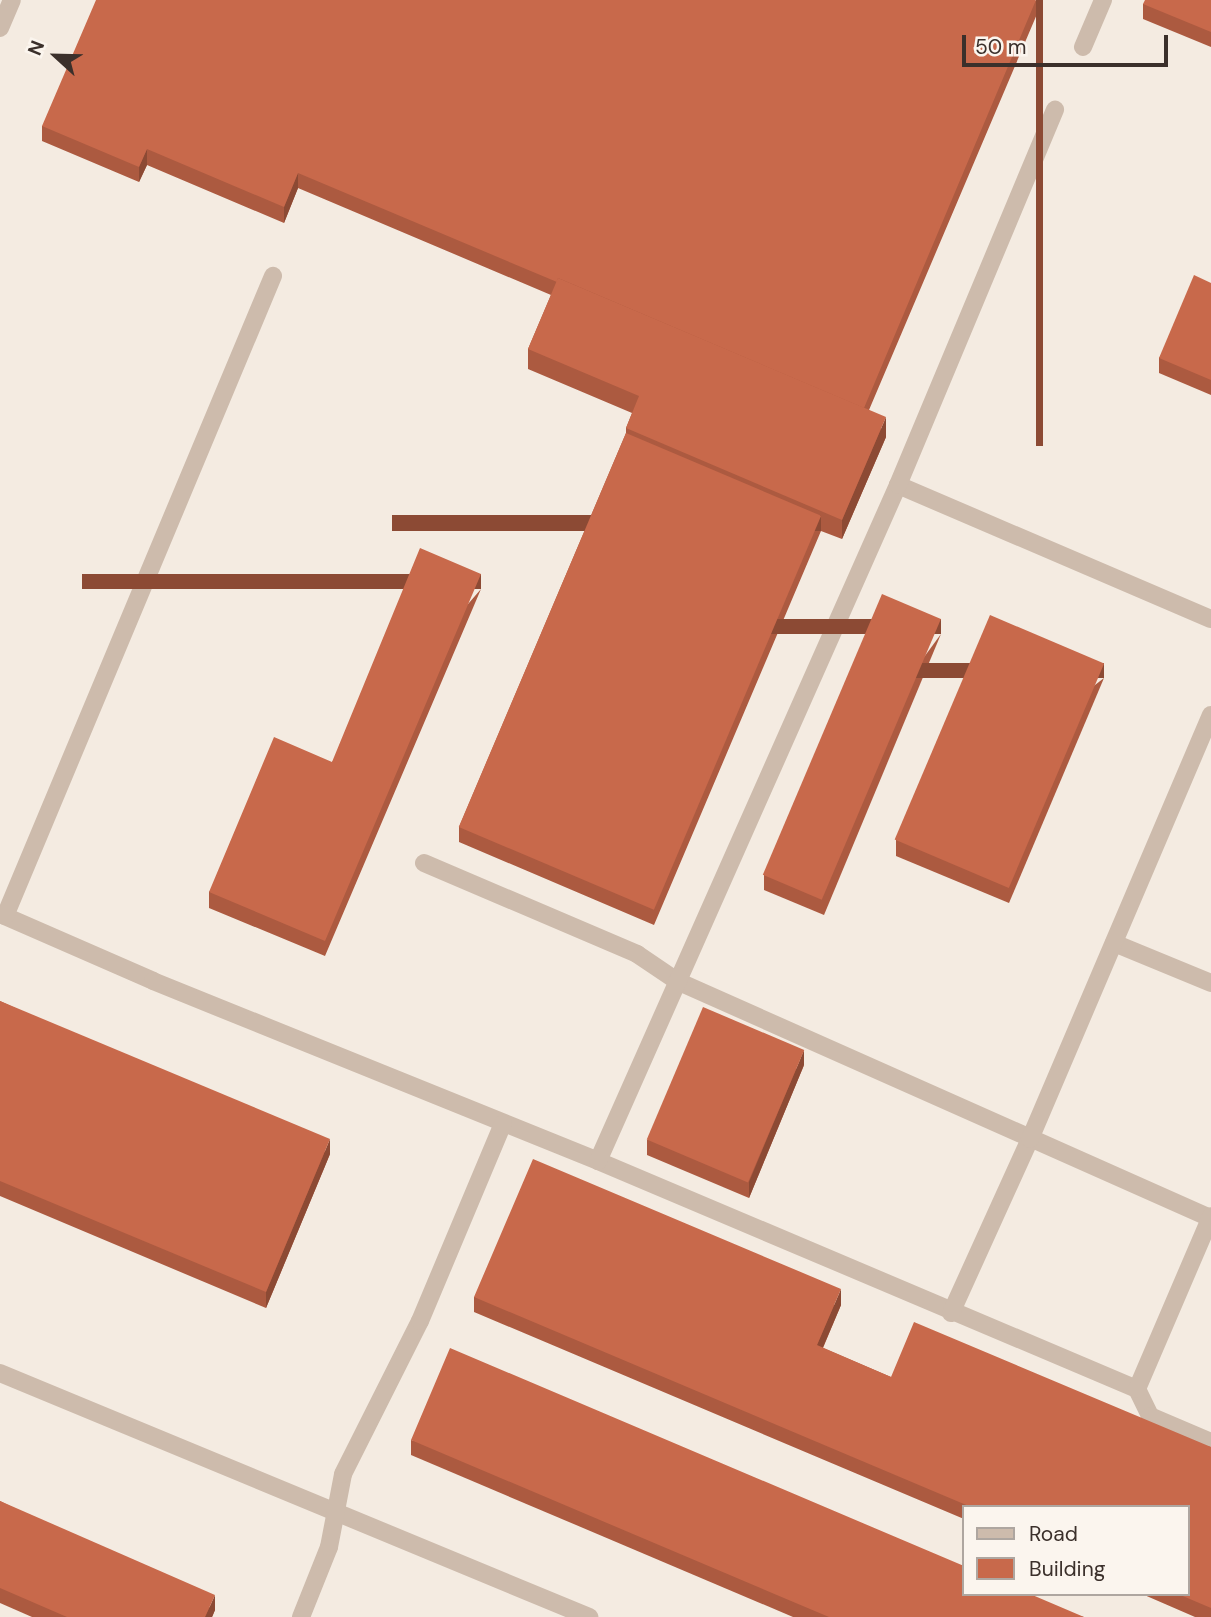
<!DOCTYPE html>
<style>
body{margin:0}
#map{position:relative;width:1211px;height:1617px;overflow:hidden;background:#f4ebe1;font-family:"DM Sans",sans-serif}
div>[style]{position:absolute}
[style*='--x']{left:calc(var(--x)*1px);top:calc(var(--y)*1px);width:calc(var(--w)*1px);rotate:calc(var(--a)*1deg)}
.minor>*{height:18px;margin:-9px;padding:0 9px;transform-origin:9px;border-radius:9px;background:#cdbbac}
.wall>*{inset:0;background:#ac5a40}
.shaded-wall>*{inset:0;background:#8c4a34;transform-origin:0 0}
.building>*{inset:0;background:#c8694b;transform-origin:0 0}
span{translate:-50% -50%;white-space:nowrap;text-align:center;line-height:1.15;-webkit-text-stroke:6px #fbf5ee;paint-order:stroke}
.legend{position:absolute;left:962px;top:1505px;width:228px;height:91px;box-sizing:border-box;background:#fbf5ee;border:2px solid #aea6a0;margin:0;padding:9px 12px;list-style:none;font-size:21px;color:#3b302b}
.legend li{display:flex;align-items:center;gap:14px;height:35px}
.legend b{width:35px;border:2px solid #aea6a0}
.north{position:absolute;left:21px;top:21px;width:70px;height:70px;-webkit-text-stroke:5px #fbf5ee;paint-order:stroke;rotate:292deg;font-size:19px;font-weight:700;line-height:28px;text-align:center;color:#3b302b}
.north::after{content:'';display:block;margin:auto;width:24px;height:32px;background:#3b302b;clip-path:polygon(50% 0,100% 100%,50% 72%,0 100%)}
.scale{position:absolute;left:962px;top:35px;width:206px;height:32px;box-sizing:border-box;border:4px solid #3b302b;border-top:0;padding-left:9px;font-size:21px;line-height:24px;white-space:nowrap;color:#3b302b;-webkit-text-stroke:5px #fbf5ee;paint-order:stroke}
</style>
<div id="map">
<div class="minor">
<i style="--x:0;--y:28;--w:30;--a:-67"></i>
<i style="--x:1083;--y:47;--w:51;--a:-66.9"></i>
<i style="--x:898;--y:485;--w:340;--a:23.2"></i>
<i style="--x:424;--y:863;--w:232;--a:23.1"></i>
<i style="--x:637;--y:954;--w:48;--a:34"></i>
<i style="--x:677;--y:981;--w:583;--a:23.97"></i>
<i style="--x:0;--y:914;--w:167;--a:23.6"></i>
<i style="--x:153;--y:981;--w:480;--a:22"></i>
<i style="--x:598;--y:1161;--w:585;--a:22.93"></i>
<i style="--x:1137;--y:1389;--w:30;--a:64"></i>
<i style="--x:1150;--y:1416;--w:66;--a:23.1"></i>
<i style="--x:5;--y:916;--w:694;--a:-67.28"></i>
<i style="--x:1114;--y:943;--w:105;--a:22.4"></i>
<i style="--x:598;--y:1161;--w:740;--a:-66.07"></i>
<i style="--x:898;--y:485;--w:407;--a:-67.3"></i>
<i style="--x:951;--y:1313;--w:191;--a:-65.6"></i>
<i style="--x:1030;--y:1139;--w:461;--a:-66.9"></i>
<i style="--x:0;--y:1373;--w:638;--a:22.5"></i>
<i style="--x:1137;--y:1389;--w:188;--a:-66.8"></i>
<i style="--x:301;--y:1617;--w:75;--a:-68.2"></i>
<i style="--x:329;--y:1547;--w:74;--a:-79.1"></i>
<i style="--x:343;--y:1474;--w:171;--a:-63.3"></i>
<i style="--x:420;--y:1321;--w:214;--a:-67.2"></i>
</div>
<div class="wall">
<i style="clip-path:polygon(1043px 0,869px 410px,886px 437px,842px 539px,821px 531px,654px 925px,459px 842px,459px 827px,626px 433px,626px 428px,632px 413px,528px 369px,528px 349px,551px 295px,298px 188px,284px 223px,147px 165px,139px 182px,42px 141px,42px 126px)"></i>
<i style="clip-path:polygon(1211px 0,1211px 47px,1143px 19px,1143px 4px)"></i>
<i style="clip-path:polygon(1211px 283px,1211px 395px,1159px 373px,1159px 358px)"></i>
<i style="clip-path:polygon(481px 589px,325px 956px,209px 908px,209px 892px,332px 762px)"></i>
<i style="clip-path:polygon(941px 634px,824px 915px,764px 890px,764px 875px)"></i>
<i style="clip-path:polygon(1104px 678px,1009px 903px,896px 856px,896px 840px)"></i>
<i style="clip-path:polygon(0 1001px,330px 1154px,266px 1308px,0 1196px)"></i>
<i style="clip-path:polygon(804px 1065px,749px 1198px,647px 1155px,647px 1140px)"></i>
<i style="clip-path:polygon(474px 1297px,841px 1305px,823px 1348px,891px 1377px,1211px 1447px,1211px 1617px,1195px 1617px,1142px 1594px,1188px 1594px,1188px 1507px,964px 1507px,964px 1519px,474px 1312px)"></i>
<i style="clip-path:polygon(411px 1440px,1084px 1617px,793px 1617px,411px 1455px)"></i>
<i style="clip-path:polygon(0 1501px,215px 1610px,212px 1617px,32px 1617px,0 1603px)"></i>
</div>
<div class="shaded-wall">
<i style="left:1036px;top:0;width:7px;height:446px"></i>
<i style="clip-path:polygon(147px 149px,147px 165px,139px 182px,139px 167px)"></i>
<i style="clip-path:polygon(298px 173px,298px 188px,284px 223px,284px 207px)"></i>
<i style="clip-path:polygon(886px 417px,886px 437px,842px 539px,842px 520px)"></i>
<i style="left:821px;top:515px;width:16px;height:429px;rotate:90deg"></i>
<i style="left:481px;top:574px;width:15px;height:399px;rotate:90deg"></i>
<i style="left:941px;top:619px;width:15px;height:304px;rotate:90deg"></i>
<i style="left:1104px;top:663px;width:15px;height:244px;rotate:90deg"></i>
<i style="clip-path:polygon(804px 1050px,804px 1065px,749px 1198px,749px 1182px)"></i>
<i style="clip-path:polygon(330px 1139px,330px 1154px,266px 1308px,266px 1292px)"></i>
<i style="clip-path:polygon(841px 1289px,841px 1305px,817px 1361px,817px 1345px)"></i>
<i style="clip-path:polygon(215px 1595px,215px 1610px,212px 1617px,205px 1617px)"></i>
</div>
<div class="building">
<i style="clip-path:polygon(96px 0,1036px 0,864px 408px,558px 278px,557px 282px,298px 173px,284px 207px,147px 149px,139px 167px,42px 126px)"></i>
<i style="clip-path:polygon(1145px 0,1211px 0,1211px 32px,1143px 4px)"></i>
<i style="clip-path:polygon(1194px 275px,1211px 283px,1211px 380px,1159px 358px)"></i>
<i style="clip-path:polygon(558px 278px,886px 417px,842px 520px,626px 428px,639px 396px,528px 349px)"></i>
<i style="left:626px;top:433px;width:212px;height:428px;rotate:23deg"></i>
<i style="clip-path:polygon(420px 548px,481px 574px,325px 941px,209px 892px,274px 737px,332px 762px)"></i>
<i style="left:882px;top:594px;width:64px;height:305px;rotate:23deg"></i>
<i style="left:990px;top:615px;width:124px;height:244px;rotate:23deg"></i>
<i style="clip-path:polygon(0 1001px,330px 1139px,266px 1292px,0 1181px)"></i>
<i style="left:703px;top:1007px;width:110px;height:144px;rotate:23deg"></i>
<i style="clip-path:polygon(533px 1159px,841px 1289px,817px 1345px,891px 1377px,914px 1322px,1211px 1447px,1211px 1608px,1178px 1594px,1188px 1594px,1188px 1507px,971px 1507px,474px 1297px)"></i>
<i style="clip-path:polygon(450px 1348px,964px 1566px,964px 1594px,1030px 1594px,1084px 1617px,829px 1617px,411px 1440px)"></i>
<i style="clip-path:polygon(0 1501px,215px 1595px,205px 1617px,67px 1617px,0 1588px)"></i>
</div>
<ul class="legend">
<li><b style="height:9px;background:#cdbbac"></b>Road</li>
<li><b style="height:19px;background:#c8694b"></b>Building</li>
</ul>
<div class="north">N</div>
<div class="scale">50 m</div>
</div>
